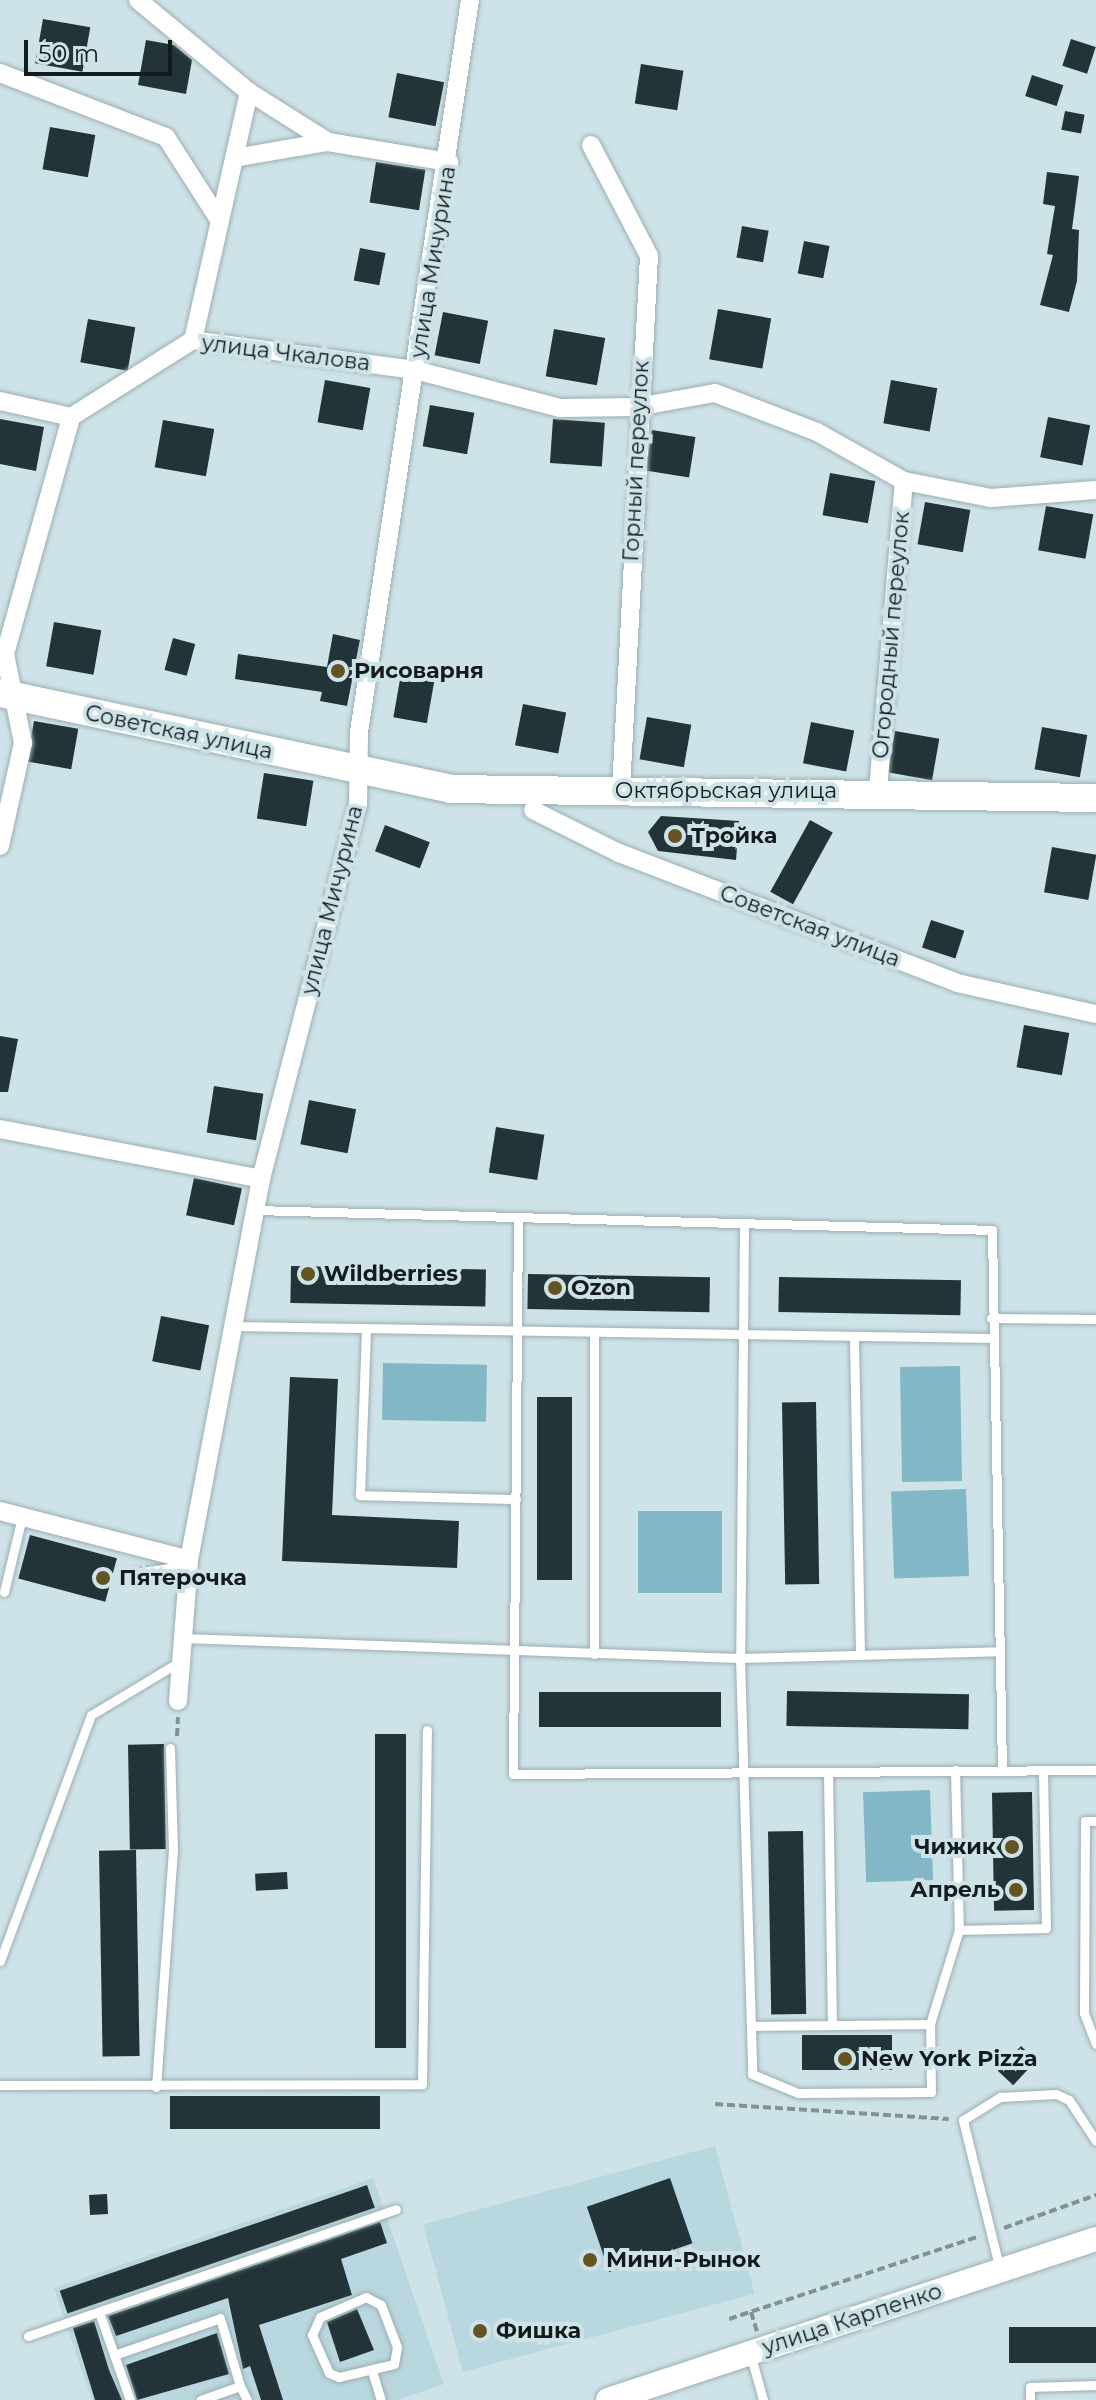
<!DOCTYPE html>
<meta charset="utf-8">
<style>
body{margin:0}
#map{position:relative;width:1096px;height:2400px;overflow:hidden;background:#cee3e8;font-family:Montserrat,sans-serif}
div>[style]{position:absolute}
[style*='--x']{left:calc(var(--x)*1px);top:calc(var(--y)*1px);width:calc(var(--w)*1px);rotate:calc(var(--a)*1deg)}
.built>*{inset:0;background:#b9d7de;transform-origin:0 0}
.green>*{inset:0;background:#82b8c5;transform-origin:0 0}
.building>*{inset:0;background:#233439;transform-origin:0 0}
.path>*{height:4px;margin-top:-2px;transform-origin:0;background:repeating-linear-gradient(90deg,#819194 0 8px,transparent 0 12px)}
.roads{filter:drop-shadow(0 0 2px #9aaeb3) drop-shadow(0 0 2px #9aaeb3)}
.service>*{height:9px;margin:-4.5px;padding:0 4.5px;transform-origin:4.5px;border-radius:4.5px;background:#fff}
.minor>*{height:18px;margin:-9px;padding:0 9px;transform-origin:9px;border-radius:9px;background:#fff}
.secondary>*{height:24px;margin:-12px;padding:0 12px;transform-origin:12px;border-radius:12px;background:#fff}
.primary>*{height:28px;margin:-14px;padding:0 14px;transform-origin:14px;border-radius:14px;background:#fff}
.dots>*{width:22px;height:22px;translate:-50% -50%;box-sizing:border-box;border:4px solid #cee3e8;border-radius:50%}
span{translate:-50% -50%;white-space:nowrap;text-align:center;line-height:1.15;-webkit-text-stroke:8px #cee3e8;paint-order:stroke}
.street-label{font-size:22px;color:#131b1d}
.poi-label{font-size:22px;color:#131b1d;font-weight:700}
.left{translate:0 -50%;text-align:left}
.right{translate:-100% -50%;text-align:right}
.scale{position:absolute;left:24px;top:40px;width:148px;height:36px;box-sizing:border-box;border:4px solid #131b1d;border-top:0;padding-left:10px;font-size:24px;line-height:28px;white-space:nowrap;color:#131b1d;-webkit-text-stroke:6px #cee3e8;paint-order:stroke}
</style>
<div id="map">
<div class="built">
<i style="left:715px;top:2146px;width:153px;height:302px;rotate:75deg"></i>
<i style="clip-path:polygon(373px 2178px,444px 2384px,397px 2400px,92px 2400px,54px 2288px)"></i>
</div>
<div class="green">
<i style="left:383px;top:1363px;width:104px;height:57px;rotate:1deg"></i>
<i style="left:960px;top:1366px;width:115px;height:60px;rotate:89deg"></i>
<i style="left:966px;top:1489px;width:87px;height:75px;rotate:88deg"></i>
<i style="left:638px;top:1511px;width:84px;height:82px"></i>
<i style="left:930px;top:1790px;width:90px;height:67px;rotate:88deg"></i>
</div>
<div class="building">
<i style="left:43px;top:19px;width:48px;height:45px;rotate:10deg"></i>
<i style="left:1071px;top:39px;width:26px;height:28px;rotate:18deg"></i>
<i style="clip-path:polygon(146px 40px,174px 45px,192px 60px,186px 94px,138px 85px)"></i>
<i style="left:641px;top:64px;width:43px;height:40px;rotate:9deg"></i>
<i style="left:397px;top:73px;width:48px;height:45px;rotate:11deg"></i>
<i style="left:1032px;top:75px;width:33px;height:22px;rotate:18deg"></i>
<i style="left:1065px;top:111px;width:20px;height:19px;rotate:11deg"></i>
<i style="left:50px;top:127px;width:46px;height:43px;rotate:10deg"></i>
<i style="left:376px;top:162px;width:50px;height:41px;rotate:9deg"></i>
<i style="clip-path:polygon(1047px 172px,1079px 176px,1072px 229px,1079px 230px,1077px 281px,1069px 312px,1040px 305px,1053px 255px,1047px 254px,1055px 206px,1043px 204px)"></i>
<i style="left:742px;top:226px;width:27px;height:32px;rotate:10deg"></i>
<i style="left:804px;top:241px;width:26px;height:33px;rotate:11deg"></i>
<i style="left:360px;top:248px;width:26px;height:33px;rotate:11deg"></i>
<i style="left:718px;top:309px;width:54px;height:51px;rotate:10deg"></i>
<i style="left:443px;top:312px;width:46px;height:44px;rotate:11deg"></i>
<i style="left:88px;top:319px;width:48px;height:44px;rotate:10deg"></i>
<i style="left:554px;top:329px;width:52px;height:48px;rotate:10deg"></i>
<i style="left:325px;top:380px;width:46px;height:43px;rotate:10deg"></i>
<i style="left:891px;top:380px;width:47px;height:44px;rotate:10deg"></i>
<i style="left:430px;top:405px;width:45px;height:42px;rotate:10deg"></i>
<i style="left:1048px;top:417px;width:43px;height:41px;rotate:11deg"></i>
<i style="clip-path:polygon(0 419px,44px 427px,36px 471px,0 464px)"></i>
<i style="left:553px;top:419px;width:52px;height:44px;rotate:4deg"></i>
<i style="left:163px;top:420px;width:52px;height:48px;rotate:10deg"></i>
<i style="left:652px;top:430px;width:44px;height:41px;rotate:9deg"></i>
<i style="left:830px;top:473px;width:46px;height:43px;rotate:10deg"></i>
<i style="left:925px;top:502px;width:46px;height:43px;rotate:10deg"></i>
<i style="left:1046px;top:506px;width:48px;height:45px;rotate:10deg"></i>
<i style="left:54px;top:622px;width:48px;height:45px;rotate:10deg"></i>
<i style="clip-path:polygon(333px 634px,360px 640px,347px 706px,320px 701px,322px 692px,235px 679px,238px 654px,327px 667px)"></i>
<i style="left:173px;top:638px;width:23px;height:33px;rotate:15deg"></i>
<i style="left:401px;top:674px;width:34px;height:44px;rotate:10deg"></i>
<i style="left:523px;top:704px;width:44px;height:42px;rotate:11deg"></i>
<i style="left:647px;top:717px;width:45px;height:43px;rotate:10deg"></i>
<i style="left:34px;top:721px;width:45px;height:41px;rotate:10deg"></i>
<i style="left:811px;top:722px;width:44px;height:42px;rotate:11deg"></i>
<i style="left:1042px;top:727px;width:46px;height:43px;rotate:10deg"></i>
<i style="left:895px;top:731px;width:45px;height:42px;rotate:10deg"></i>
<i style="left:264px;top:773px;width:50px;height:46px;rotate:9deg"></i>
<i style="clip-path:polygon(661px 816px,739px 821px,736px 860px,658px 851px,648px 832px)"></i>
<i style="left:810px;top:820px;width:26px;height:82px;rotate:29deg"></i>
<i style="left:385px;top:825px;width:48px;height:28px;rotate:21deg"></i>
<i style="left:1052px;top:847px;width:45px;height:46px;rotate:10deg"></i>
<i style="left:931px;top:920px;width:35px;height:29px;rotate:18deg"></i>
<i style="left:1024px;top:1025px;width:46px;height:43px;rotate:10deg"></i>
<i style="clip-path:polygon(0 1036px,18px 1039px,8px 1092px,0 1092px)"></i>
<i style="left:214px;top:1086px;width:50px;height:47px;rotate:9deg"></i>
<i style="left:309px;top:1100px;width:48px;height:45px;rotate:11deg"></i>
<i style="left:496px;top:1127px;width:49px;height:46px;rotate:9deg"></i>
<i style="left:194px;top:1178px;width:49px;height:38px;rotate:12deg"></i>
<i style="left:291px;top:1266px;width:195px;height:37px;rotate:1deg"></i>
<i style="left:528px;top:1274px;width:182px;height:35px;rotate:1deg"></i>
<i style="left:779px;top:1277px;width:182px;height:35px;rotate:1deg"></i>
<i style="left:161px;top:1316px;width:49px;height:46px;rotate:11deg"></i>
<i style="clip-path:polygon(290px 1377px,338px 1379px,332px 1515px,459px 1521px,457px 1568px,282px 1561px)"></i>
<i style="left:537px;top:1397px;width:35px;height:183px"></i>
<i style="left:816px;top:1402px;width:182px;height:34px;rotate:89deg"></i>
<i style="left:30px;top:1535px;width:90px;height:45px;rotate:15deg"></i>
<i style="left:787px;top:1691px;width:182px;height:35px;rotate:1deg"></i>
<i style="left:539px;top:1692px;width:182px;height:35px"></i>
<i style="left:375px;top:1734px;width:31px;height:314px"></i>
<i style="left:164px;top:1744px;width:105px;height:36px;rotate:89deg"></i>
<i style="left:1032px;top:1792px;width:118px;height:40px;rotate:89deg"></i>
<i style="left:803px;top:1831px;width:183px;height:35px;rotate:89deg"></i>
<i style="left:136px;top:1850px;width:206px;height:37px;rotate:89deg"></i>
<i style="left:287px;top:1872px;width:17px;height:32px;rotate:87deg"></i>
<i style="left:802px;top:2035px;width:90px;height:35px"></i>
<i style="left:1021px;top:2046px;width:21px;height:34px;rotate:43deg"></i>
<i style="left:380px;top:2096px;width:33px;height:210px;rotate:90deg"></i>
<i style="left:670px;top:2178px;width:69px;height:88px;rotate:71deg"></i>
<i style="left:367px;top:2185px;width:24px;height:325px;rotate:71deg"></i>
<i style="left:107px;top:2194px;width:20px;height:18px;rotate:87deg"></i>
<i style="clip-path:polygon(380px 2222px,387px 2243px,341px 2259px,352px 2295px,259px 2325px,283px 2400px,261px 2400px,250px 2366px,243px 2369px,228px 2298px,116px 2336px,108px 2316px)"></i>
<i style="clip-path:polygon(357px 2309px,374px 2350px,340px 2362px,327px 2322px)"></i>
<i style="clip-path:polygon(94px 2321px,109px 2370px,122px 2400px,95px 2400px,73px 2328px)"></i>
<i style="left:1096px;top:2327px;width:36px;height:87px;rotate:90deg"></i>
<i style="clip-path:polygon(217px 2333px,229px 2374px,137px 2400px,126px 2365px)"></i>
</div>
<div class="path">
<i style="--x:177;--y:1736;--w:19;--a:-87"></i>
<i style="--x:715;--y:2104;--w:234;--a:3.7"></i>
<i style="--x:1004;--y:2228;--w:98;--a:-19.7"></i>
<i style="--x:751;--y:2312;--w:21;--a:73"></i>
<i style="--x:729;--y:2319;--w:264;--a:-18.3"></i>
</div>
<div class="roads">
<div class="service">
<i style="--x:255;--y:1210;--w:737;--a:1.55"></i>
<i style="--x:992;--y:1230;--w:540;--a:88.94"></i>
<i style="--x:518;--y:1219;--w:555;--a:90.52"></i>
<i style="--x:513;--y:1774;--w:583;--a:-0.39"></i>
<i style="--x:744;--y:1227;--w:431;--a:90.5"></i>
<i style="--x:740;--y:1658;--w:416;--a:88.3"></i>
<i style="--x:752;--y:2074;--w:50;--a:22.4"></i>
<i style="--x:798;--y:2093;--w:133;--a:-0.4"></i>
<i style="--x:931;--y:2092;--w:68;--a:-90.8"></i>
<i style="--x:991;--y:1318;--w:105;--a:0.5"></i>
<i style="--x:233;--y:1326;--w:758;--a:0.91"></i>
<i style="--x:366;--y:1330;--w:165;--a:92.1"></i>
<i style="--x:360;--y:1495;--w:156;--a:1.5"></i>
<i style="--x:594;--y:1335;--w:319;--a:90"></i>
<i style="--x:854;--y:1340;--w:315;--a:88.9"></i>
<i style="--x:129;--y:1574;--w:61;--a:-8.5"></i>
<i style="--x:4;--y:1592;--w:77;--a:-76.5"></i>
<i style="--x:183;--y:1638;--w:557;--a:2.06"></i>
<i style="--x:740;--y:1658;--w:259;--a:-1.5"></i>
<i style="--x:955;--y:1770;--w:160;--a:88.6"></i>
<i style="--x:959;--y:1930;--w:87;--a:-1.3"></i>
<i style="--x:1046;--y:1928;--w:158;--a:-91.1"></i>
<i style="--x:828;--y:1772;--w:253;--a:89.1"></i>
<i style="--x:1096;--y:1821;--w:11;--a:180"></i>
<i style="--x:1085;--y:1821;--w:192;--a:90.3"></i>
<i style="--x:1084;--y:2013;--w:33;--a:69"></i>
<i style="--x:0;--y:1961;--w:262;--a:-69.7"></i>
<i style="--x:91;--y:1715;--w:105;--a:-31"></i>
<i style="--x:751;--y:2026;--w:179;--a:-0.6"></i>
<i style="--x:930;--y:2024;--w:98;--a:-72.9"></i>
<i style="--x:0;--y:2085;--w:422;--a:-0.1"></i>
<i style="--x:422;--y:2084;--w:354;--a:-89.2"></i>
<i style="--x:156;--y:2087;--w:238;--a:-85.9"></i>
<i style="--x:173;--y:1850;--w:102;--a:-91.7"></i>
<i style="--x:1000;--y:2270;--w:154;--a:-103.9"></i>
<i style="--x:963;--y:2120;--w:44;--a:-31.9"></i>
<i style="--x:1000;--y:2097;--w:56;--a:-3.1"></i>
<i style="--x:1056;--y:2094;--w:14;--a:25"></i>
<i style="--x:1069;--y:2100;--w:49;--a:56.6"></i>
<i style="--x:366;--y:2297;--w:17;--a:28"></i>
<i style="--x:381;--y:2305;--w:45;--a:69.1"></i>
<i style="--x:397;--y:2347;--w:17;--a:100"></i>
<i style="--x:394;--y:2364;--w:57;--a:166.7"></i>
<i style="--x:339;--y:2377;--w:11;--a:-158"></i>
<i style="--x:329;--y:2373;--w:42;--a:-114.1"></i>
<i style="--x:312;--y:2335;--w:20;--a:-66"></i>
<i style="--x:320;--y:2317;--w:50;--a:-23.5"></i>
<i style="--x:99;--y:2312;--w:93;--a:70.6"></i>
<i style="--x:28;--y:2336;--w:389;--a:-19"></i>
<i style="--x:750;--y:2353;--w:49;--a:74.5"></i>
<i style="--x:114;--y:2355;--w:112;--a:-19.2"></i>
<i style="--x:220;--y:2318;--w:71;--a:73.6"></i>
<i style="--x:240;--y:2386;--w:42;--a:160.7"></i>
<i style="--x:372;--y:2371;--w:30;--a:73"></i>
<i style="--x:240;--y:2386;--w:16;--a:63"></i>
<i style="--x:1030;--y:2400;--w:13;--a:-90"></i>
<i style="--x:1030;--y:2387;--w:66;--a:-1.7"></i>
</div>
<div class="minor">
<i style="--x:138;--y:0;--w:144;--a:39.7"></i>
<i style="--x:249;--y:92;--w:254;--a:102.7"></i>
<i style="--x:0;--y:73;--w:178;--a:21.1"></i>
<i style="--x:166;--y:137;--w:96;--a:57.3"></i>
<i style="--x:249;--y:92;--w:93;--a:32.3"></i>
<i style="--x:591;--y:145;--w:125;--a:62.4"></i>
<i style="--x:649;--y:256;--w:536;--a:93"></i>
<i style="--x:234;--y:158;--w:95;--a:-9.7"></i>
<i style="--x:328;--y:142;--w:123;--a:9.4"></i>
<i style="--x:0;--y:401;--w:73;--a:12.7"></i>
<i style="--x:71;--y:417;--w:144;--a:-32.3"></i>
<i style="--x:193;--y:340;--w:224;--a:7.7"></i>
<i style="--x:415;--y:370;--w:150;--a:14.7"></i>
<i style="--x:560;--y:408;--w:77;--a:-0.7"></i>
<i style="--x:637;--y:407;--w:79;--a:-10.2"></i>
<i style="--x:715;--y:393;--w:109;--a:20.9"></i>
<i style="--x:817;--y:432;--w:100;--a:29.4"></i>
<i style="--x:904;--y:481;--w:89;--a:11.1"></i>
<i style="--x:991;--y:498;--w:105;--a:-4.4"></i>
<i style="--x:878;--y:790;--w:310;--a:-85.2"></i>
<i style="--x:533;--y:810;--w:96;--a:26.6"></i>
<i style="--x:619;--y:853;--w:362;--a:21"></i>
<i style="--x:957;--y:983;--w:142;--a:12.6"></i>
<i style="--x:0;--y:846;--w:106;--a:-77.4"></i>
<i style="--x:23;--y:743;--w:91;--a:-101.4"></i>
<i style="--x:5;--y:654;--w:246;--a:-74.4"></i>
<i style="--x:0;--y:1129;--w:266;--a:10.8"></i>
<i style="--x:0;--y:1511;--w:195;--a:14.5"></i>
<i style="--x:178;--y:1701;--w:141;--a:-85.5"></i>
<i style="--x:189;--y:1560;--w:388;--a:-79.3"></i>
<i style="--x:261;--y:1179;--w:386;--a:-75.5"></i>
<i style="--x:358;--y:805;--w:73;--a:-89.2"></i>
<i style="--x:359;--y:732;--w:740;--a:-81.38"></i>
</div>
<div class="secondary">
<i style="--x:608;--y:2400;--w:514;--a:-18.26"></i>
</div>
<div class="primary">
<i style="--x:0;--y:693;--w:460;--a:12"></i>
<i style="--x:450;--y:789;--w:646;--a:0.8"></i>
</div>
</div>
<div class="dots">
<i style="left:338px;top:671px;background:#645421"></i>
<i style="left:675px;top:836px;background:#645421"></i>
<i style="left:308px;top:1274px;background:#645421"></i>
<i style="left:555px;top:1288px;background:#645421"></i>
<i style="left:103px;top:1578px;background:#645421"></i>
<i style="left:1012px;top:1847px;background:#645421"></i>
<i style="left:1016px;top:1890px;background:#645421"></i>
<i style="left:845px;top:2059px;background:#645421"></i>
<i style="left:590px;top:2260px;background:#645421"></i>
<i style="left:480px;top:2331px;background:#645421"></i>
</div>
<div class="street-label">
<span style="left:433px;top:262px;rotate:-81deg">улица Мичурина</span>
<span style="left:286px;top:353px;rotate:7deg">улица Чкалова</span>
<span style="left:636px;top:461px;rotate:-87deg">Горный переулок</span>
<span style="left:891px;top:635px;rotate:-85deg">Огородный переулок</span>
<span style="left:179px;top:732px;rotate:12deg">Советская улица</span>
<span style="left:726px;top:791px">Октябрьская улица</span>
<span style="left:332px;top:900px;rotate:-76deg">улица Мичурина</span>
<span style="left:810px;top:926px;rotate:21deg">Советская улица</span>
<span style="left:852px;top:2319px;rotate:-18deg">улица Карпенко</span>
</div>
<div class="poi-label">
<span class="left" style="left:354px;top:671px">Рисоварня</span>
<span class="left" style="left:691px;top:836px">Тройка</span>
<span class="left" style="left:324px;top:1274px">Wildberries</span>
<span class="left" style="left:571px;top:1288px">Ozon</span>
<span class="left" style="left:119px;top:1578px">Пятерочка</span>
<span class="right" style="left:996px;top:1847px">Чижик</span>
<span class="right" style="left:1000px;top:1890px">Апрель</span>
<span class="left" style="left:861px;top:2059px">New York Pizza</span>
<span class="left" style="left:606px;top:2260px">Мини-Рынок</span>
<span class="left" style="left:496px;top:2331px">Фишка</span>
</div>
<div class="scale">50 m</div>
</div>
